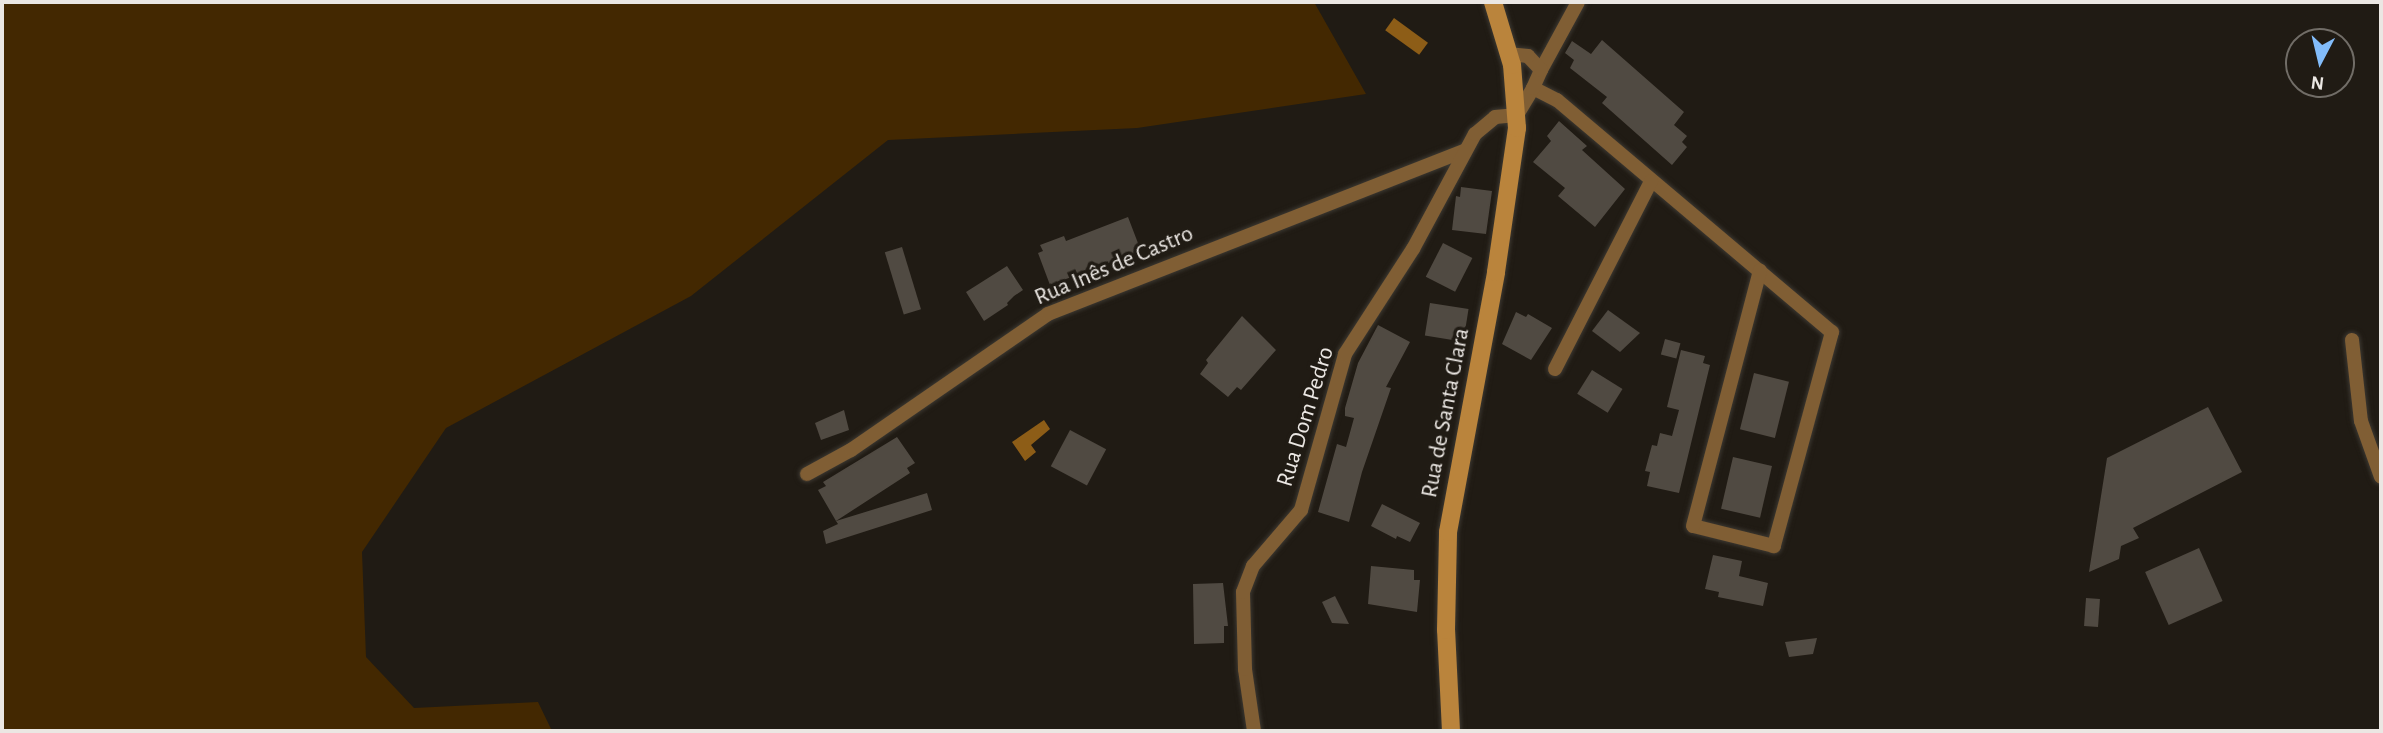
<!DOCTYPE html>
<meta charset="utf-8">
<style>
body{margin:0}
#map{position:relative;width:2383px;height:733px;overflow:hidden;background:#201b14;font-family:"Alegreya Sans",sans-serif}
div>[style]{position:absolute}
[style*='--x']{left:calc(var(--x)*1px);top:calc(var(--y)*1px);width:calc(var(--w)*1px);rotate:calc(var(--a)*1deg)}
.green>*{inset:0;background:#432801}
.water>*{inset:0;background:#8d5d17;transform-origin:0 0}
.building>*{inset:0;background:#504a42;transform-origin:0 0}
.roads{filter:drop-shadow(0 0 2px #3c3831) drop-shadow(0 0 2px #3c3831)}
.street>*{height:14px;margin:-7px;padding:0 7px;transform-origin:7px;border-radius:7px;background:#805e34}
.secondary>*{height:18px;margin:-9px;padding:0 9px;transform-origin:9px;border-radius:9px;background:#ba843c}
span{translate:-50% -50%;white-space:nowrap;text-align:center;line-height:1.15;-webkit-text-stroke:7px #201b14;paint-order:stroke}
.street-label{font-size:24px;color:#ebe7e3}
.frame{position:absolute;inset:0;border:4px solid #ebe7e3;pointer-events:none}
.north{position:absolute;left:2285px;top:28px;width:70px;height:70px;box-sizing:border-box;background:#201b14;border:2px solid #716d67;border-radius:50%;rotate:187deg;font-size:19px;font-weight:700;line-height:28px;text-align:center;color:#ebe7e3}
.north::after{content:'';display:block;margin:auto;width:24px;height:32px;background:#82bcfa;clip-path:polygon(50% 0,100% 100%,50% 72%,0 100%)}
</style>
<div id="map">
<div class="green">
<i style="clip-path:polygon(2px 2px,1314px 2px,1366px 94px,1137px 128px,888px 140px,691px 296px,446px 428px,362px 552px,366px 657px,414px 708px,538px 702px,552px 731px,2px 731px)"></i>
</div>
<div class="water">
<i style="left:1394px;top:18px;width:42px;height:15px;rotate:36deg"></i>
<i style="clip-path:polygon(1044px 420px,1050px 429px,1031px 445px,1036px 452px,1025px 461px,1012px 442px)"></i>
</div>
<div class="building">
<i style="clip-path:polygon(1602px 40px,1684px 112px,1674px 125px,1687px 136px,1682px 142px,1687px 147px,1672px 165px,1602px 103px,1607px 97px,1570px 68px,1574px 60px,1565px 53px,1572px 41px,1591px 54px)"></i>
<i style="clip-path:polygon(1559px 121px,1587px 146px,1582px 150px,1625px 189px,1595px 227px,1558px 196px,1565px 188px,1533px 162px,1551px 141px,1547px 136px)"></i>
<i style="clip-path:polygon(1461px 187px,1492px 191px,1486px 234px,1452px 230px,1456px 196px,1460px 197px)"></i>
<i style="clip-path:polygon(1128px 217px,1141px 251px,1050px 285px,1038px 253px,1043px 251px,1040px 245px,1064px 236px,1066px 241px)"></i>
<i style="left:1443px;top:243px;width:33px;height:38px;rotate:27deg"></i>
<i style="left:902px;top:247px;width:65px;height:18px;rotate:73deg"></i>
<i style="clip-path:polygon(1007px 266px,1023px 290px,1014px 296px,1007px 303px,1008px 305px,984px 321px,966px 292px)"></i>
<i style="left:1430px;top:303px;width:39px;height:33px;rotate:9deg"></i>
<i style="clip-path:polygon(1608px 310px,1640px 333px,1620px 352px,1592px 331px)"></i>
<i style="clip-path:polygon(1516px 312px,1526px 317px,1528px 314px,1552px 328px,1531px 360px,1502px 344px)"></i>
<i style="clip-path:polygon(1242px 316px,1276px 350px,1241px 390px,1237px 387px,1228px 397px,1200px 374px,1208px 363px,1206px 360px)"></i>
<i style="clip-path:polygon(1378px 325px,1410px 342px,1386px 387px,1391px 388px,1362px 472px,1349px 522px,1318px 512px,1337px 444px,1346px 447px,1354px 418px,1345px 416px,1345px 408px,1358px 363px)"></i>
<i style="left:1665px;top:339px;width:16px;height:16px;rotate:15deg"></i>
<i style="clip-path:polygon(1681px 350px,1705px 356px,1703px 363px,1710px 365px,1679px 493px,1647px 486px,1650px 472px,1645px 471px,1652px 445px,1657px 446px,1660px 433px,1672px 436px,1679px 410px,1667px 407px)"></i>
<i style="left:1592px;top:370px;width:36px;height:28px;rotate:32deg"></i>
<i style="left:1754px;top:373px;width:36px;height:58px;rotate:14deg"></i>
<i style="clip-path:polygon(2208px 407px,2242px 472px,2133px 528px,2139px 538px,2121px 546px,2119px 559px,2089px 572px,2107px 458px)"></i>
<i style="clip-path:polygon(844px 410px,849px 430px,821px 440px,815px 423px)"></i>
<i style="left:1070px;top:430px;width:41px;height:41px;rotate:28deg"></i>
<i style="clip-path:polygon(897px 437px,915px 463px,907px 468px,910px 473px,836px 521px,818px 490px,826px 486px,823px 482px)"></i>
<i style="left:1733px;top:457px;width:40px;height:53px;rotate:13deg"></i>
<i style="clip-path:polygon(927px 493px,932px 510px,826px 544px,823px 531px,838px 524px,836px 521px)"></i>
<i style="clip-path:polygon(1382px 504px,1420px 523px,1410px 542px,1397px 536px,1396px 539px,1371px 526px)"></i>
<i style="left:2199px;top:548px;width:58px;height:59px;rotate:66deg"></i>
<i style="clip-path:polygon(1713px 555px,1742px 561px,1739px 576px,1768px 583px,1763px 606px,1718px 597px,1719px 592px,1705px 589px)"></i>
<i style="clip-path:polygon(1371px 566px,1414px 570px,1414px 580px,1420px 580px,1417px 612px,1368px 604px)"></i>
<i style="clip-path:polygon(1223px 583px,1228px 626px,1224px 626px,1224px 643px,1194px 644px,1193px 584px)"></i>
<i style="clip-path:polygon(1335px 596px,1349px 624px,1332px 623px,1322px 602px)"></i>
<i style="left:2086px;top:598px;width:14px;height:28px;rotate:4deg"></i>
<i style="clip-path:polygon(1817px 638px,1813px 654px,1789px 657px,1785px 642px)"></i>
</div>
<div class="roads">
<div class="street">
<i style="--x:1541;--y:70;--w:77;--a:-61.4"></i>
<i style="--x:1533;--y:88;--w:27;--a:27"></i>
<i style="--x:1557;--y:100;--w:360;--a:40.2"></i>
<i style="--x:1832;--y:332;--w:222;--a:105.2"></i>
<i style="--x:1774;--y:546;--w:83;--a:-166.1"></i>
<i style="--x:1693;--y:526;--w:264;--a:-75.3"></i>
<i style="--x:2352;--y:340;--w:81;--a:83.7"></i>
<i style="--x:2361;--y:421;--w:59;--a:70.3"></i>
<i style="--x:1555;--y:369;--w:211;--a:-62.9"></i>
<i style="--x:807;--y:474;--w:50;--a:-28.6"></i>
<i style="--x:851;--y:450;--w:239;--a:-34.6"></i>
<i style="--x:1048;--y:314;--w:447;--a:-21.4"></i>
<i style="--x:1254;--y:731;--w:63;--a:-98.3"></i>
<i style="--x:1245;--y:669;--w:77;--a:-91.5"></i>
<i style="--x:1243;--y:592;--w:28;--a:-69"></i>
<i style="--x:1253;--y:566;--w:74;--a:-49.4"></i>
<i style="--x:1301;--y:510;--w:162;--a:-74.2"></i>
<i style="--x:1345;--y:354;--w:125;--a:-57.1"></i>
<i style="--x:1413;--y:249;--w:131;--a:-61.7"></i>
<i style="--x:1475;--y:134;--w:26;--a:-40"></i>
<i style="--x:1495;--y:117;--w:22;--a:-5"></i>
<i style="--x:1517;--y:115;--w:31;--a:-59"></i>
<i style="--x:1533;--y:88;--w:20;--a:-66"></i>
<i style="--x:1541;--y:70;--w:19;--a:-133"></i>
<i style="--x:1528;--y:56;--w:18;--a:-174"></i>
</div>
<div class="secondary">
<i style="--x:1451;--y:731;--w:101;--a:-92.8"></i>
<i style="--x:1446;--y:630;--w:98;--a:-88.8"></i>
<i style="--x:1448;--y:532;--w:264;--a:-79.5"></i>
<i style="--x:1496;--y:272;--w:146;--a:-81.7"></i>
<i style="--x:1517;--y:128;--w:63;--a:-94.5"></i>
<i style="--x:1512;--y:65;--w:66;--a:-106.8"></i>
</div>
</div>
<div class="street-label">
<span style="left:1114px;top:266px;rotate:-23deg">Rua Inês de Castro</span>
<span style="left:1446px;top:413px;rotate:-79deg">Rua de Santa Clara</span>
<span style="left:1306px;top:417px;rotate:-73deg">Rua Dom Pedro</span>
</div>
<div class="frame"></div>
<div class="north">N</div>
</div>
